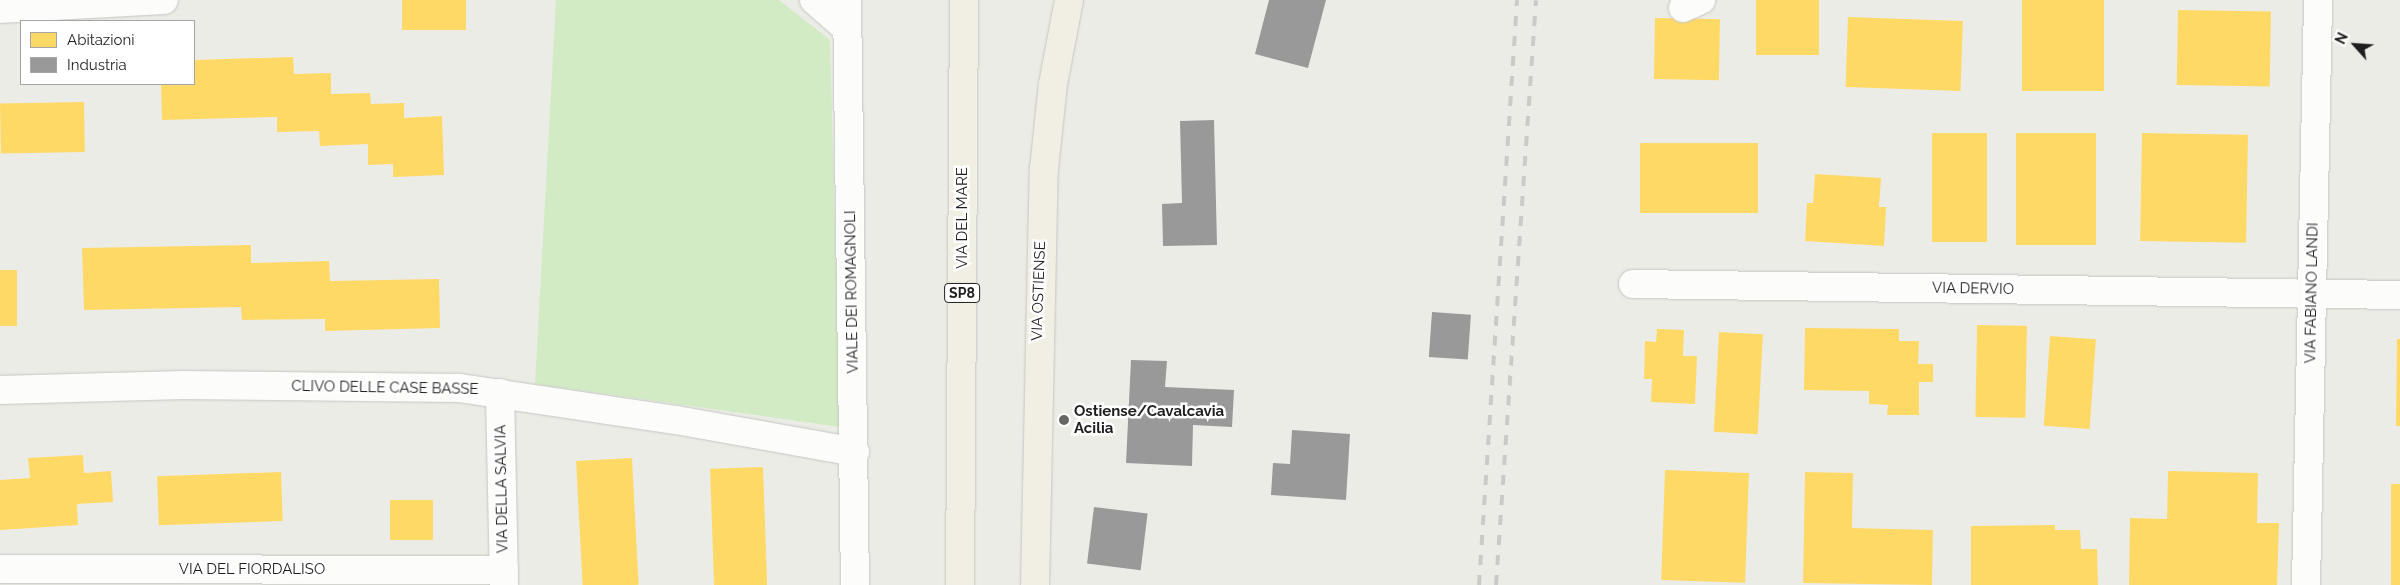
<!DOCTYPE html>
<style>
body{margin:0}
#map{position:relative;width:2400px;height:585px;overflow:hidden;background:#ecece7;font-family:Raleway,sans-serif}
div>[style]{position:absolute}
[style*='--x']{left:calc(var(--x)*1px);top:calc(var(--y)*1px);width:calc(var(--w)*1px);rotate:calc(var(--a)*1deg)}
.grass>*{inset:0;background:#d3ebc5}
.homes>*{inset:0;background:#ffd966;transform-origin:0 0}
.industry>*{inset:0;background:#999;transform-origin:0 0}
.roads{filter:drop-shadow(0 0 1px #c5c5c3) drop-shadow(0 0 1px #c5c5c3)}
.minor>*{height:28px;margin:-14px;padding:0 14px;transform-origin:14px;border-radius:14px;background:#fcfcfb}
.major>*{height:28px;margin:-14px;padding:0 14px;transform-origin:14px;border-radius:14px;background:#f1eee4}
.rail>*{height:4px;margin-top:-2px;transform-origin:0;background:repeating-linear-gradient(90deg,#cacac9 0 10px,transparent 0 20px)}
.dots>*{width:14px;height:14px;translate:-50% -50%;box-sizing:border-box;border:2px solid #fff;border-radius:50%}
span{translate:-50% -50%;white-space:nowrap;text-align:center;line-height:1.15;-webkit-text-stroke:5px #fff;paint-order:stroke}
.shield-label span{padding:1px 4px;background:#fff;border:1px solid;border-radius:4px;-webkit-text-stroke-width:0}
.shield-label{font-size:14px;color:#1e1e1e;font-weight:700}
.street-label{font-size:15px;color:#1e1e1e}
.poi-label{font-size:15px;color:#1e1e1e;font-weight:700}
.left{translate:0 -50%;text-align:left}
.legend{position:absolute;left:20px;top:20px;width:175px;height:65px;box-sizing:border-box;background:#fff;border:1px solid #a5a5a5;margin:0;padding:6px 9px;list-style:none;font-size:15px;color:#1e1e1e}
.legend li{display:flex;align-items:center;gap:10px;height:25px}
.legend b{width:25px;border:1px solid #a5a5a5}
.north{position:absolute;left:2330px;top:20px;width:50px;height:50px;-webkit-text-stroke:4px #fff;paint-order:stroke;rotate:296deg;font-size:14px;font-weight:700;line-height:20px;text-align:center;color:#1e1e1e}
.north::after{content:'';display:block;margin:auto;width:18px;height:22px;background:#1e1e1e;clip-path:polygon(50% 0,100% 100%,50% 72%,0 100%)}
</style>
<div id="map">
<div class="grass">
<i style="clip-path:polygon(556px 0,779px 0,830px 40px,840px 427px,535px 384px)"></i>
</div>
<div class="homes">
<i style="left:402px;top:0;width:64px;height:30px"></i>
<i style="left:1756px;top:0;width:63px;height:55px"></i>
<i style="left:2022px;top:0;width:82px;height:91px"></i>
<i style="left:2178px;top:10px;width:93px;height:75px;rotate:1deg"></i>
<i style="left:1848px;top:17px;width:115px;height:70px;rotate:2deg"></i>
<i style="left:1655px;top:18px;width:65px;height:61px;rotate:1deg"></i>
<i style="clip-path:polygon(293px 57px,294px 74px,331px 73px,331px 94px,370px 93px,371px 104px,404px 103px,404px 118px,442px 116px,444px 175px,393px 177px,393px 164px,368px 165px,368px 144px,320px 146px,319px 131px,277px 132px,277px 117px,162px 120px,161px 84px,194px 84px,194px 60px)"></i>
<i style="left:84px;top:102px;width:50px;height:84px;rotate:89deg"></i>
<i style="left:1932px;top:133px;width:55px;height:109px"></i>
<i style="left:2016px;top:133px;width:80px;height:112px"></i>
<i style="left:2142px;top:133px;width:106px;height:108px;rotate:1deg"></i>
<i style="left:1640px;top:143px;width:118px;height:70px"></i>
<i style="clip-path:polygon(1815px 174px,1881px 178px,1879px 207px,1886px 207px,1884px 246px,1805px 241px,1807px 203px,1813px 203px)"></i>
<i style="clip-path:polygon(251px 245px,251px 263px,329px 261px,330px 281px,439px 279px,440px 328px,325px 331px,325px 319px,242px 320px,241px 307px,84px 310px,82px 248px)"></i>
<i style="left:0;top:270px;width:17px;height:56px"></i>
<i style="left:1977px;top:325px;width:50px;height:92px;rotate:1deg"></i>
<i style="clip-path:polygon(1805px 328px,1899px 329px,1899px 341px,1919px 341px,1918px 364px,1933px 364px,1933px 382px,1919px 382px,1919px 415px,1887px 415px,1888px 405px,1869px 404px,1869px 391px,1804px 390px)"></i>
<i style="clip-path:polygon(1657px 329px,1684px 330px,1683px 356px,1697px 356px,1695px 404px,1651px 402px,1652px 379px,1644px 379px,1645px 341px,1656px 342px)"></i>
<i style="left:1719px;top:332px;width:44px;height:100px;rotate:3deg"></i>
<i style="left:2050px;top:336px;width:46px;height:90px;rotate:4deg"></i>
<i style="clip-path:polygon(2397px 339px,2400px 339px,2400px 426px,2396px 426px)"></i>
<i style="clip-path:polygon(83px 455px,84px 473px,111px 471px,113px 502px,77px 504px,78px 525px,0 530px,0 480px,30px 478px,28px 458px)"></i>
<i style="left:632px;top:458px;width:127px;height:56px;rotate:87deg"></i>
<i style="left:763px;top:467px;width:118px;height:53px;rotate:88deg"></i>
<i style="left:1665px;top:470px;width:84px;height:110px;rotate:2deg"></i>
<i style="clip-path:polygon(2168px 471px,2258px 473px,2257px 523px,2279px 523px,2277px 585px,2129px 585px,2130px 518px,2167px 519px)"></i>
<i style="left:281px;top:472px;width:49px;height:124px;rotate:88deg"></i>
<i style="clip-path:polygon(1805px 472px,1853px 473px,1852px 528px,1933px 530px,1932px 585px,1803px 583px)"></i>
<i style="left:2391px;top:484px;width:9px;height:101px"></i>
<i style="left:433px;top:500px;width:40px;height:43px;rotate:90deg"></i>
<i style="clip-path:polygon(2055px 525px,2055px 530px,2080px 530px,2081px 549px,2097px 549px,2098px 585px,1971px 585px,1971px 526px)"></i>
</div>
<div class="industry">
<i style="clip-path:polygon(1269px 0,1326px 0,1308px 68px,1255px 54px)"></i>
<i style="clip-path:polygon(1214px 120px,1217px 245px,1163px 246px,1162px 204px,1182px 203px,1180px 121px)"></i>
<i style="left:1432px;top:312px;width:39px;height:45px;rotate:4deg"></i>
<i style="clip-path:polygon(1131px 360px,1167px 361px,1165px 387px,1234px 390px,1232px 427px,1193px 425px,1192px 466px,1126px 463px)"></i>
<i style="clip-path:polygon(1292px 430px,1350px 434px,1346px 500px,1271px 495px,1273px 463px,1290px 464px)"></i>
<i style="left:1094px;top:507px;width:54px;height:57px;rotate:7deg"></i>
</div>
<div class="roads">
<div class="minor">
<i style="--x:814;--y:0;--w:43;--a:41.2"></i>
<i style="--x:847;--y:0;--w:585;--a:89.22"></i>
<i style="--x:1683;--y:8;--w:20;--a:-24"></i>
<i style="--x:0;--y:9;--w:164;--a:-3.1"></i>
<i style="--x:1633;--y:284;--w:767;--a:0.82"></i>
<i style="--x:0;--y:390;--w:183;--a:-1.6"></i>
<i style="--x:183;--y:385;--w:276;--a:0.6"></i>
<i style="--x:459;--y:388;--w:219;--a:8.4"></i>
<i style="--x:676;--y:420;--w:182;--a:10.1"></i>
<i style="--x:500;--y:393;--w:192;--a:88.8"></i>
<i style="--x:0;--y:569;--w:504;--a:0.11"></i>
<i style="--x:2306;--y:585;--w:585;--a:-88.82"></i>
</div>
<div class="major">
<i style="--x:960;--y:585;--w:585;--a:-89.61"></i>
<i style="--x:1035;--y:585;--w:416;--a:-88.8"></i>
<i style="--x:1044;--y:169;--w:85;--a:-84"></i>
<i style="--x:1053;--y:84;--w:86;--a:-79.2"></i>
</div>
</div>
<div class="rail">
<i style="--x:1479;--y:585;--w:586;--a:-86.28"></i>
<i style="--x:1496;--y:585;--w:586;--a:-86.09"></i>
</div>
<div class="dots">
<i style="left:1064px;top:420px;background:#666664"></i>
</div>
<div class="shield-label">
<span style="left:962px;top:293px">SP8</span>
</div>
<div class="street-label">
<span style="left:963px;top:218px;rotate:-90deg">VIA DEL MARE</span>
<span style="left:1973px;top:289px;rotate:1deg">VIA DERVIO</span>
<span style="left:1039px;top:291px;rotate:-88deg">VIA OSTIENSE</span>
<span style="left:852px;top:292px;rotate:-91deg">VIALE DEI ROMAGNOLI</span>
<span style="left:2312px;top:293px;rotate:-89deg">VIA FABIANO LANDI</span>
<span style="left:385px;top:388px;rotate:1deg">CLIVO DELLE CASE BASSE</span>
<span style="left:502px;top:489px;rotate:-91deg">VIA DELLA SALVIA</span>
<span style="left:252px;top:570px">VIA DEL FIORDALISO</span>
</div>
<div class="poi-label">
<span class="left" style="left:1074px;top:420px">Ostiense/Cavalcavia<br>Acilia</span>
</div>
<ul class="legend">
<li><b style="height:14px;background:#ffd966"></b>Abitazioni</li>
<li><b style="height:14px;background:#999"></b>Industria</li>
</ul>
<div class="north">N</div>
</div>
